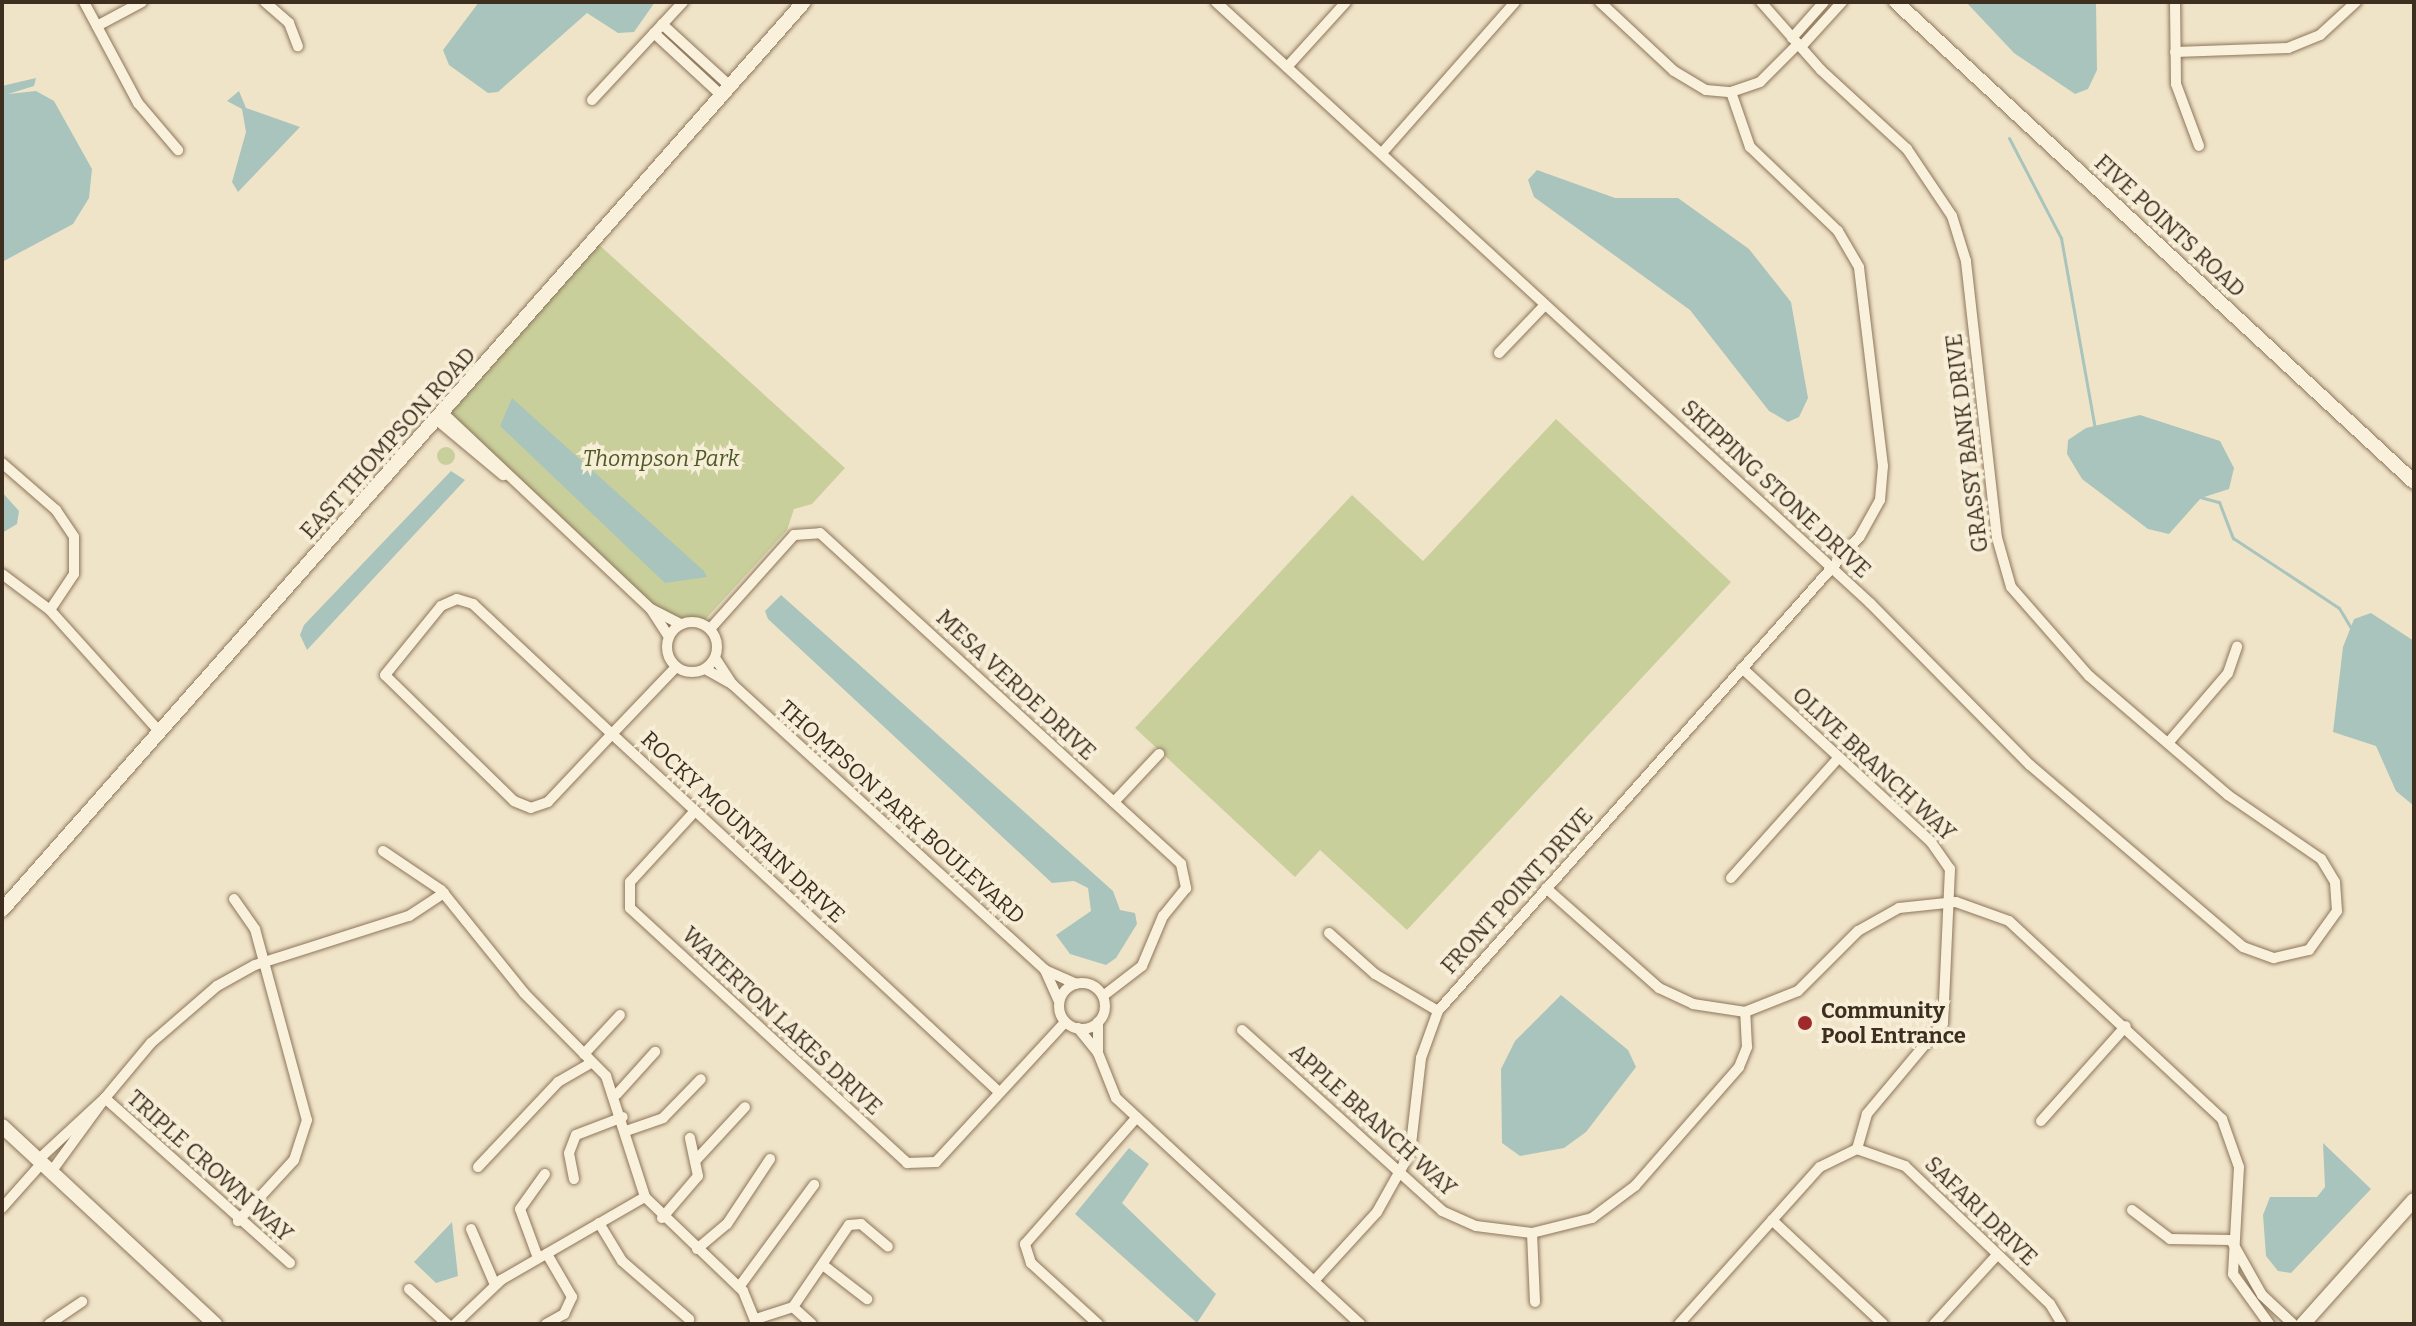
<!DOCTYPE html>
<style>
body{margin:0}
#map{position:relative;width:2416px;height:1326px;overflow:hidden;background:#f0e4c8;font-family:Bitter,serif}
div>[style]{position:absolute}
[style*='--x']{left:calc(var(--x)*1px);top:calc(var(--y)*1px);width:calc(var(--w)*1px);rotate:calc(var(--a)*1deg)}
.green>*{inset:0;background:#c9cf9b}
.round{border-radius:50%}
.water>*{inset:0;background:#a9c4bc}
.stream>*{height:3px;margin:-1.5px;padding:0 1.5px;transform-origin:1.5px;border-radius:1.5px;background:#a9c4bc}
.roads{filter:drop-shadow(0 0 2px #8d765c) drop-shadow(0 0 2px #8d765c)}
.street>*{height:10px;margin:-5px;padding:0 5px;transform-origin:5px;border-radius:5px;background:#faf1dc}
.street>.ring{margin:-5px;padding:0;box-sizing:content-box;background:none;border:10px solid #faf1dc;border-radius:50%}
.secondary>*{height:14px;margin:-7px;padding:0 7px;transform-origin:7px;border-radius:7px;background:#faf1dc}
.dots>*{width:22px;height:22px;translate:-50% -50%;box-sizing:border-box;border:4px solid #f7eed8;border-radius:50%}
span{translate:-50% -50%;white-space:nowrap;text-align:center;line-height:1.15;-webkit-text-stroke:7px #f7eed8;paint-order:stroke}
.street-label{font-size:22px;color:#3d2e20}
.park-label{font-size:22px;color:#4d5a26;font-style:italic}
.poi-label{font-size:22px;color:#3d2e20;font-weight:700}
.left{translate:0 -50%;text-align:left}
.frame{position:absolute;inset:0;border:4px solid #3d2e20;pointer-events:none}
</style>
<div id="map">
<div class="green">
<i style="clip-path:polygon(596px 242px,845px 468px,812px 504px,794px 509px,787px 530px,702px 623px,680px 624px,651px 609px,444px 414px)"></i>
<i style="clip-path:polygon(1556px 419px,1731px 582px,1407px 930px,1320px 850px,1295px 877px,1135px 728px,1352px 495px,1423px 561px)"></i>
<i class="round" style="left:437px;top:447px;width:18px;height:18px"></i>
</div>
<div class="water">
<i style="clip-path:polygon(479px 2px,655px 2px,634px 32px,618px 33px,587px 13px,498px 92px,488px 93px,449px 65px,443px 50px)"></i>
<i style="clip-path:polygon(1966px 2px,2096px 2px,2097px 70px,2088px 89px,2075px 94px,2014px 53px)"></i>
<i style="clip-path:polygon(36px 78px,34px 86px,8px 94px,36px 91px,54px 101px,92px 169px,89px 198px,73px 224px,2px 262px,2px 86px)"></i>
<i style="clip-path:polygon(239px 91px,246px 108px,300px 127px,238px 192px,232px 182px,246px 132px,242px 109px,227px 101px)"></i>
<i style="clip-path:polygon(1537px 170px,1615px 198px,1678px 198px,1749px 249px,1791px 302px,1808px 398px,1799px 417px,1788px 422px,1769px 411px,1690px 310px,1534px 197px,1528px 180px)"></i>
<i style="clip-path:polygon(512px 398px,704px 571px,707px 577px,665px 583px,500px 426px)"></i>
<i style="clip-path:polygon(2140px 415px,2220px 441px,2234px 468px,2229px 489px,2201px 498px,2169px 534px,2148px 529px,2082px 479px,2067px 454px,2068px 440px,2086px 428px)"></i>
<i style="clip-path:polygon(451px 471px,465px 480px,307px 650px,300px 635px,304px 625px)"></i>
<i style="clip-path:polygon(2px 492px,19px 511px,17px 524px,2px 533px)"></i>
<i style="clip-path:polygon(781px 595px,1113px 891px,1120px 910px,1135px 913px,1137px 924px,1116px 958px,1106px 965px,1070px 954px,1056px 935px,1091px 911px,1088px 888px,1074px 881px,1052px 883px,768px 619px,765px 611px)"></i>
<i style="clip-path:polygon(2371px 613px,2414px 641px,2414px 806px,2396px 791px,2376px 746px,2333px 732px,2343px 647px,2354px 619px)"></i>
<i style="clip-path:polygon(1561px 995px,1628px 1050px,1636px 1067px,1586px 1132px,1564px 1148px,1520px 1156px,1502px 1143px,1501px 1069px,1515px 1041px)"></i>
<i style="clip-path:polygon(2323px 1143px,2371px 1189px,2291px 1273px,2278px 1271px,2266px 1256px,2263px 1215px,2270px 1197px,2317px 1197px,2325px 1187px)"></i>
<i style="clip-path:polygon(1129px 1148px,1149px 1164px,1122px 1203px,1216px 1294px,1197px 1323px,1075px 1214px)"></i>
<i style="clip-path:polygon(452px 1222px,458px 1276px,436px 1283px,414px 1262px)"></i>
</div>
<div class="stream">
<i style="--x:2009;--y:138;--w:113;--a:62.5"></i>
<i style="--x:2061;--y:238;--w:194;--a:79.9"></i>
<i style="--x:2200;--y:497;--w:20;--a:15"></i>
<i style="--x:2219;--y:502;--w:39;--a:69"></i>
<i style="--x:2233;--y:538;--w:127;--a:33.4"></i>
<i style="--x:2339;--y:608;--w:27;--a:59"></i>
</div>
<div class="roads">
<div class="street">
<i style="--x:84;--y:2;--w:115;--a:61.9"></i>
<i style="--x:138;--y:103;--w:62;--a:49.6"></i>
<i style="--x:265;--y:2;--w:32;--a:41"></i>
<i style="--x:289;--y:23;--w:25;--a:69"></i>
<i style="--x:1216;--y:2;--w:888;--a:42.58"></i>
<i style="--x:1870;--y:603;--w:228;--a:45.4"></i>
<i style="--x:2030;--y:765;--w:280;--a:40.5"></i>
<i style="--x:2243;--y:947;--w:33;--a:20"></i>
<i style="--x:2274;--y:958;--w:36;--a:-13"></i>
<i style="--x:2309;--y:950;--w:48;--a:-54.3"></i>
<i style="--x:2337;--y:911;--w:29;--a:-94"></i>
<i style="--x:2335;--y:882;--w:27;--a:-121"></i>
<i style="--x:2321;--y:859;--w:113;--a:-145.5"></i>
<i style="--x:2228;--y:795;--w:183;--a:-139.4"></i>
<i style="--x:2089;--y:676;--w:118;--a:-131.2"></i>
<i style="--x:2011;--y:587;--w:51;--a:-105.9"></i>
<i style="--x:1997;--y:538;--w:279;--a:-96.4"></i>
<i style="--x:1966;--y:261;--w:47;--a:-107.3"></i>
<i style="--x:1952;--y:216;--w:81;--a:-123.9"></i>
<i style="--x:1907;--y:149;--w:117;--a:-137.4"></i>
<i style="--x:1821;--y:70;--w:91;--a:-131.4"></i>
<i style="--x:1600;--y:2;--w:101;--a:43"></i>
<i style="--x:1674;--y:71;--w:37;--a:31"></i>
<i style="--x:1706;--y:90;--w:25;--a:5"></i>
<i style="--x:1731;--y:92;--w:31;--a:-19"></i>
<i style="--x:1760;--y:82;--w:54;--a:-45"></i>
<i style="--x:2175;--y:2;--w:82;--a:89.3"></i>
<i style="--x:2176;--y:84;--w:66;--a:69.6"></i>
<i style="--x:662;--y:24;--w:93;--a:42.4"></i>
<i style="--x:97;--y:26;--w:51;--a:-28.1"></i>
<i style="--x:654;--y:33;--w:94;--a:42.8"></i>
<i style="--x:1792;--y:38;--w:48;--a:-48.4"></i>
<i style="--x:1801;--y:47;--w:61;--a:-47.7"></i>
<i style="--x:2175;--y:52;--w:113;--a:-2"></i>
<i style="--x:2288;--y:48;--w:35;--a:-22"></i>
<i style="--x:2320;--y:35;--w:49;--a:-42.5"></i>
<i style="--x:1287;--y:67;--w:88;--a:-47.8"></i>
<i style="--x:592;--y:100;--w:134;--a:-47.1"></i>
<i style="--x:1382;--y:153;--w:201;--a:-48.6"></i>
<i style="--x:1499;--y:353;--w:64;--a:-46.3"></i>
<i style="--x:444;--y:414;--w:284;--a:43.3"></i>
<i style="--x:438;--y:421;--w:85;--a:39.7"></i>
<i style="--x:2;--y:463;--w:72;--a:41"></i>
<i style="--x:56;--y:510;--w:32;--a:56"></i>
<i style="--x:74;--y:537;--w:37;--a:90"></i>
<i style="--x:74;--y:574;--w:43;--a:123.7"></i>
<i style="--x:2;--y:574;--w:60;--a:36.9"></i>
<i style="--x:50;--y:610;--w:163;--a:48"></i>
<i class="ring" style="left:667px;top:622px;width:40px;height:40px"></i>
<i style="--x:710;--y:629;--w:126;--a:-48.2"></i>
<i style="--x:794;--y:535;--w:26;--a:-4"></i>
<i style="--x:820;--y:533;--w:490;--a:42.5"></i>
<i style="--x:1181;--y:864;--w:25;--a:78"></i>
<i style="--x:1186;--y:888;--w:36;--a:129"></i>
<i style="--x:1163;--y:916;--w:54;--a:112.8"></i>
<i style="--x:1142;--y:966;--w:49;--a:142.4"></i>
<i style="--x:669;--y:637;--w:33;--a:-123"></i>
<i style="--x:651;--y:609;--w:33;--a:27"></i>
<i style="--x:676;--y:667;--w:93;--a:133.7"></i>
<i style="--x:612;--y:734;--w:93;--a:133.3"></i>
<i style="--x:548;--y:802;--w:18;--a:161"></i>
<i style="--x:531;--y:808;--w:18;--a:-158"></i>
<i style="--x:514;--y:801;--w:180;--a:-135.7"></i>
<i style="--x:385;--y:675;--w:89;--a:-50.9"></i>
<i style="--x:441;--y:606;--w:17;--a:-24"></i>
<i style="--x:457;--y:599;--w:17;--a:17"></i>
<i style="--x:473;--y:604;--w:190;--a:43.1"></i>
<i style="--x:612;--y:734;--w:295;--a:42.7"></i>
<i style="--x:829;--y:934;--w:233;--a:42.9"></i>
<i style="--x:1742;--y:668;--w:257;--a:42.6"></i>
<i style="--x:1931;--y:842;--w:33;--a:55"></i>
<i style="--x:1950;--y:869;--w:154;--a:92.6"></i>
<i style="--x:1943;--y:1023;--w:119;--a:129.9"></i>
<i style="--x:1867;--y:1114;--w:36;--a:106"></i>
<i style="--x:705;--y:669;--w:31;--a:29"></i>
<i style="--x:732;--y:684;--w:31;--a:-123"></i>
<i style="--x:732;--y:684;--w:424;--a:42.4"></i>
<i style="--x:1045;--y:970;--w:34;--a:24"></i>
<i style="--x:2168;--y:743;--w:92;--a:-49.4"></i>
<i style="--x:2228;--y:673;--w:28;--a:-71"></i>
<i style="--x:1114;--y:802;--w:66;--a:-46.8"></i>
<i style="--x:695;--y:811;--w:96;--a:132.5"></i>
<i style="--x:630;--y:882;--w:26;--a:90"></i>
<i style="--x:630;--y:908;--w:377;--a:42.6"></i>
<i style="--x:907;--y:1163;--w:29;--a:-2"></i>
<i style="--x:936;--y:1162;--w:190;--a:-47.3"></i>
<i style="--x:383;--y:851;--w:70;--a:33.9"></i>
<i style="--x:441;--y:890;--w:132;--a:51.1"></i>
<i style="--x:524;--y:993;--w:117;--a:45.3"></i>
<i style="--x:606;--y:1076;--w:127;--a:72.1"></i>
<i style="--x:645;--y:1197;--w:136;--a:43.8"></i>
<i style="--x:743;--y:1291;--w:35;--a:68"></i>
<i style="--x:1731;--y:878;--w:162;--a:-48.2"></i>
<i style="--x:1546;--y:888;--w:151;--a:41.5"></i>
<i style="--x:1659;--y:988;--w:38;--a:25"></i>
<i style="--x:1693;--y:1004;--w:53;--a:8.7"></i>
<i style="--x:1745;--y:1012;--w:57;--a:-21.6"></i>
<i style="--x:1798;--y:991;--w:85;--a:-45"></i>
<i style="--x:1858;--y:931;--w:47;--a:-29.3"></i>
<i style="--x:1899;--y:908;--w:57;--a:-6"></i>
<i style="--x:1956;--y:902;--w:56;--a:19.7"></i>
<i style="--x:2009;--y:921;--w:291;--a:42.9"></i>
<i style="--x:2222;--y:1119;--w:51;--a:70.5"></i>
<i style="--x:2239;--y:1167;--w:107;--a:93.2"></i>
<i style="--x:2233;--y:1274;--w:62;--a:54.2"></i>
<i style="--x:234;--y:899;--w:37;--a:55"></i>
<i style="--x:255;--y:929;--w:198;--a:74.8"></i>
<i style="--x:307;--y:1120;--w:42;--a:108"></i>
<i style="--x:294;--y:1160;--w:83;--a:132.6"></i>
<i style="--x:1329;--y:933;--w:62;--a:41.7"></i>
<i style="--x:1375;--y:974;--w:73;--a:30.4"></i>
<i style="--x:1045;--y:970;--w:34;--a:66"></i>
<i class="ring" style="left:1059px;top:983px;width:36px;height:36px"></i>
<i style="--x:1098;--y:1022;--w:31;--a:90"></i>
<i style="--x:1098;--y:1053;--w:48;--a:68.2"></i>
<i style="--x:1116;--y:1098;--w:333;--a:42.8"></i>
<i style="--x:1078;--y:1028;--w:32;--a:51"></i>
<i style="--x:1242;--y:1030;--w:270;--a:42.1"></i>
<i style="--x:1442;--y:1211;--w:37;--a:24"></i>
<i style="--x:1476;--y:1226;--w:56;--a:7.1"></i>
<i style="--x:1532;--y:1233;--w:62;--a:-14"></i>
<i style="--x:1592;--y:1218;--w:54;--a:-36.7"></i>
<i style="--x:1635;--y:1186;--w:158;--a:-48.8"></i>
<i style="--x:1739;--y:1067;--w:22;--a:-68"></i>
<i style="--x:1747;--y:1047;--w:35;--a:-93"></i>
<i style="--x:584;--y:1054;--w:53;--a:-47.3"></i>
<i style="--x:617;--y:1094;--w:57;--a:-47.9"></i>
<i style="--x:2041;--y:1121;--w:127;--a:-48.2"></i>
<i style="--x:626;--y:1131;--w:39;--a:-19"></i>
<i style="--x:663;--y:1118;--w:54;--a:-45.7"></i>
<i style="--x:38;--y:1160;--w:91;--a:-42.8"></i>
<i style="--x:105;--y:1098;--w:92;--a:126.1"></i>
<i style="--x:696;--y:1160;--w:72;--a:-47.2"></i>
<i style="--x:478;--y:1167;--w:117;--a:-46.7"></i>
<i style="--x:558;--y:1082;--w:39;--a:-30"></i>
<i style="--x:574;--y:1179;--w:26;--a:-101"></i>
<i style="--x:569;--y:1153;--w:19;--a:-69"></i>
<i style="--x:576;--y:1135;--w:50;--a:-21"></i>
<i style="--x:2;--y:1208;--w:60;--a:-48.4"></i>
<i style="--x:2132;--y:1210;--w:48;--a:37.3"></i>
<i style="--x:2170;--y:1239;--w:61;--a:0.9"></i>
<i style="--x:662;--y:1218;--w:55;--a:-49.4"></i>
<i style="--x:698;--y:1176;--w:39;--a:-102"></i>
<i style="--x:1772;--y:1220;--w:152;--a:43.1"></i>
<i style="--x:599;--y:1223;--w:44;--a:58.8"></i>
<i style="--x:622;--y:1261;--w:89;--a:40.9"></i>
<i style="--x:471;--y:1229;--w:61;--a:66.8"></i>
<i style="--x:1532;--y:1233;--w:69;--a:87.5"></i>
<i style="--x:2231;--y:1240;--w:63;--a:60.6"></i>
<i style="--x:2262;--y:1295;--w:42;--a:43.1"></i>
<i style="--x:697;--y:1249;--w:39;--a:-40"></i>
<i style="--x:727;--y:1224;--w:78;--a:-56.5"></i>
<i style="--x:538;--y:1258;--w:52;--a:-110.2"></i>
<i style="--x:520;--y:1209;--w:43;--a:-54.5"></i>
<i style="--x:290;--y:1263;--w:248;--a:-138.3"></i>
<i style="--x:105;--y:1098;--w:72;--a:-50.1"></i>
<i style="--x:151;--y:1043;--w:87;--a:-40.8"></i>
<i style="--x:217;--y:986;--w:43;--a:-28.9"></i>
<i style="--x:255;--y:965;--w:162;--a:-17.7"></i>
<i style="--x:409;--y:916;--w:42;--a:-33.3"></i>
<i style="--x:823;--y:1265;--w:56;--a:37.7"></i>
<i style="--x:1314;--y:1281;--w:93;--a:-47.6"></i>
<i style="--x:1377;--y:1212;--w:68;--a:-60.8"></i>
<i style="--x:1410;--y:1153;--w:96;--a:-83.4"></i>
<i style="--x:1421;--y:1058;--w:50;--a:-70.1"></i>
<i style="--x:1438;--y:1011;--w:635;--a:-48.38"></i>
<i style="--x:1860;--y:536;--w:41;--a:-60.9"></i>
<i style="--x:1880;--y:500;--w:34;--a:-85"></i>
<i style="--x:1883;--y:466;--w:200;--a:-96.9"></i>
<i style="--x:1859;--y:267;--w:42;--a:-120.3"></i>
<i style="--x:1838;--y:231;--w:122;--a:-136.3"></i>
<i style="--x:1750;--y:147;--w:58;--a:-109.1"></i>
<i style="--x:739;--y:1287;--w:127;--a:-53.7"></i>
<i style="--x:409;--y:1289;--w:52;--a:42.6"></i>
<i style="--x:793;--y:1307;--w:25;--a:42"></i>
<i style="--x:756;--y:1319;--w:39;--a:-18"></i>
<i style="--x:793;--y:1307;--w:99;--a:-55.7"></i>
<i style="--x:849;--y:1225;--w:12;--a:-5"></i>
<i style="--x:861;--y:1224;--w:35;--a:40"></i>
<i style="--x:49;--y:1324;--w:40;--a:-34"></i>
<i style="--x:455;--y:1324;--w:64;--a:-43.7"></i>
<i style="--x:501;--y:1280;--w:166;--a:-30"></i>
<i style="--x:546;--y:1324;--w:21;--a:-29"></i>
<i style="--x:564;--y:1314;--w:19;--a:-65"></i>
<i style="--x:572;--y:1297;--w:50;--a:-120.2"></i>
<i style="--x:1098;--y:1324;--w:91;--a:-137.7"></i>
<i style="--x:1031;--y:1263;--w:20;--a:-108"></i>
<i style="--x:1025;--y:1244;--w:169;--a:-48.6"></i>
<i style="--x:1679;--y:1324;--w:211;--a:-48.1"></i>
<i style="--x:1820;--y:1167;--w:41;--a:-25.9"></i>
<i style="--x:1857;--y:1149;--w:51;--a:19.5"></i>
<i style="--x:1905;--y:1166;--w:200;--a:43.6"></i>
<i style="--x:2050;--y:1304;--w:23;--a:59"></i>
<i style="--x:1934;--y:1324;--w:93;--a:-47.6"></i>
</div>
<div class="secondary">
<i style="--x:1896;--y:2;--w:706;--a:42.82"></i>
<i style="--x:2;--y:910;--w:1211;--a:-48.55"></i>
<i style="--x:2;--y:1126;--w:291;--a:42.9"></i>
<i style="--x:2303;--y:1324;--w:166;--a:-48.2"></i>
</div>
</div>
<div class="dots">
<i style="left:1805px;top:1023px;background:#9e2a2b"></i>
</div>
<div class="street-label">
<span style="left:2170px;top:226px;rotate:43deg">FIVE POINTS ROAD</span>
<span style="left:388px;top:443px;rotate:-48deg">EAST THOMPSON ROAD</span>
<span style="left:1967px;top:443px;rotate:-97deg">GRASSY BANK DRIVE</span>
<span style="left:1776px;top:489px;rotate:43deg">SKIPPING STONE DRIVE</span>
<span style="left:1016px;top:685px;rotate:43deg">MESA VERDE DRIVE</span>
<span style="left:1874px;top:764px;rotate:43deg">OLIVE BRANCH WAY</span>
<span style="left:902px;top:812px;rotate:42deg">THOMPSON PARK BOULEVARD</span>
<span style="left:743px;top:827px;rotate:43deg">ROCKY MOUNTAIN DRIVE</span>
<span style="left:1517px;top:891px;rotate:-48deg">FRONT POINT DRIVE</span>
<span style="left:782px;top:1021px;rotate:43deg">WATERTON LAKES DRIVE</span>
<span style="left:1373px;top:1120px;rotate:42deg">APPLE BRANCH WAY</span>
<span style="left:210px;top:1166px;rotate:42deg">TRIPLE CROWN WAY</span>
<span style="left:1981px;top:1211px;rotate:44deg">SAFARI DRIVE</span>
</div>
<div class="park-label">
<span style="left:661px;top:459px">Thompson Park</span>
</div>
<div class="poi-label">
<span class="left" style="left:1821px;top:1023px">Community<br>Pool Entrance</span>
</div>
<div class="frame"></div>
</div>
